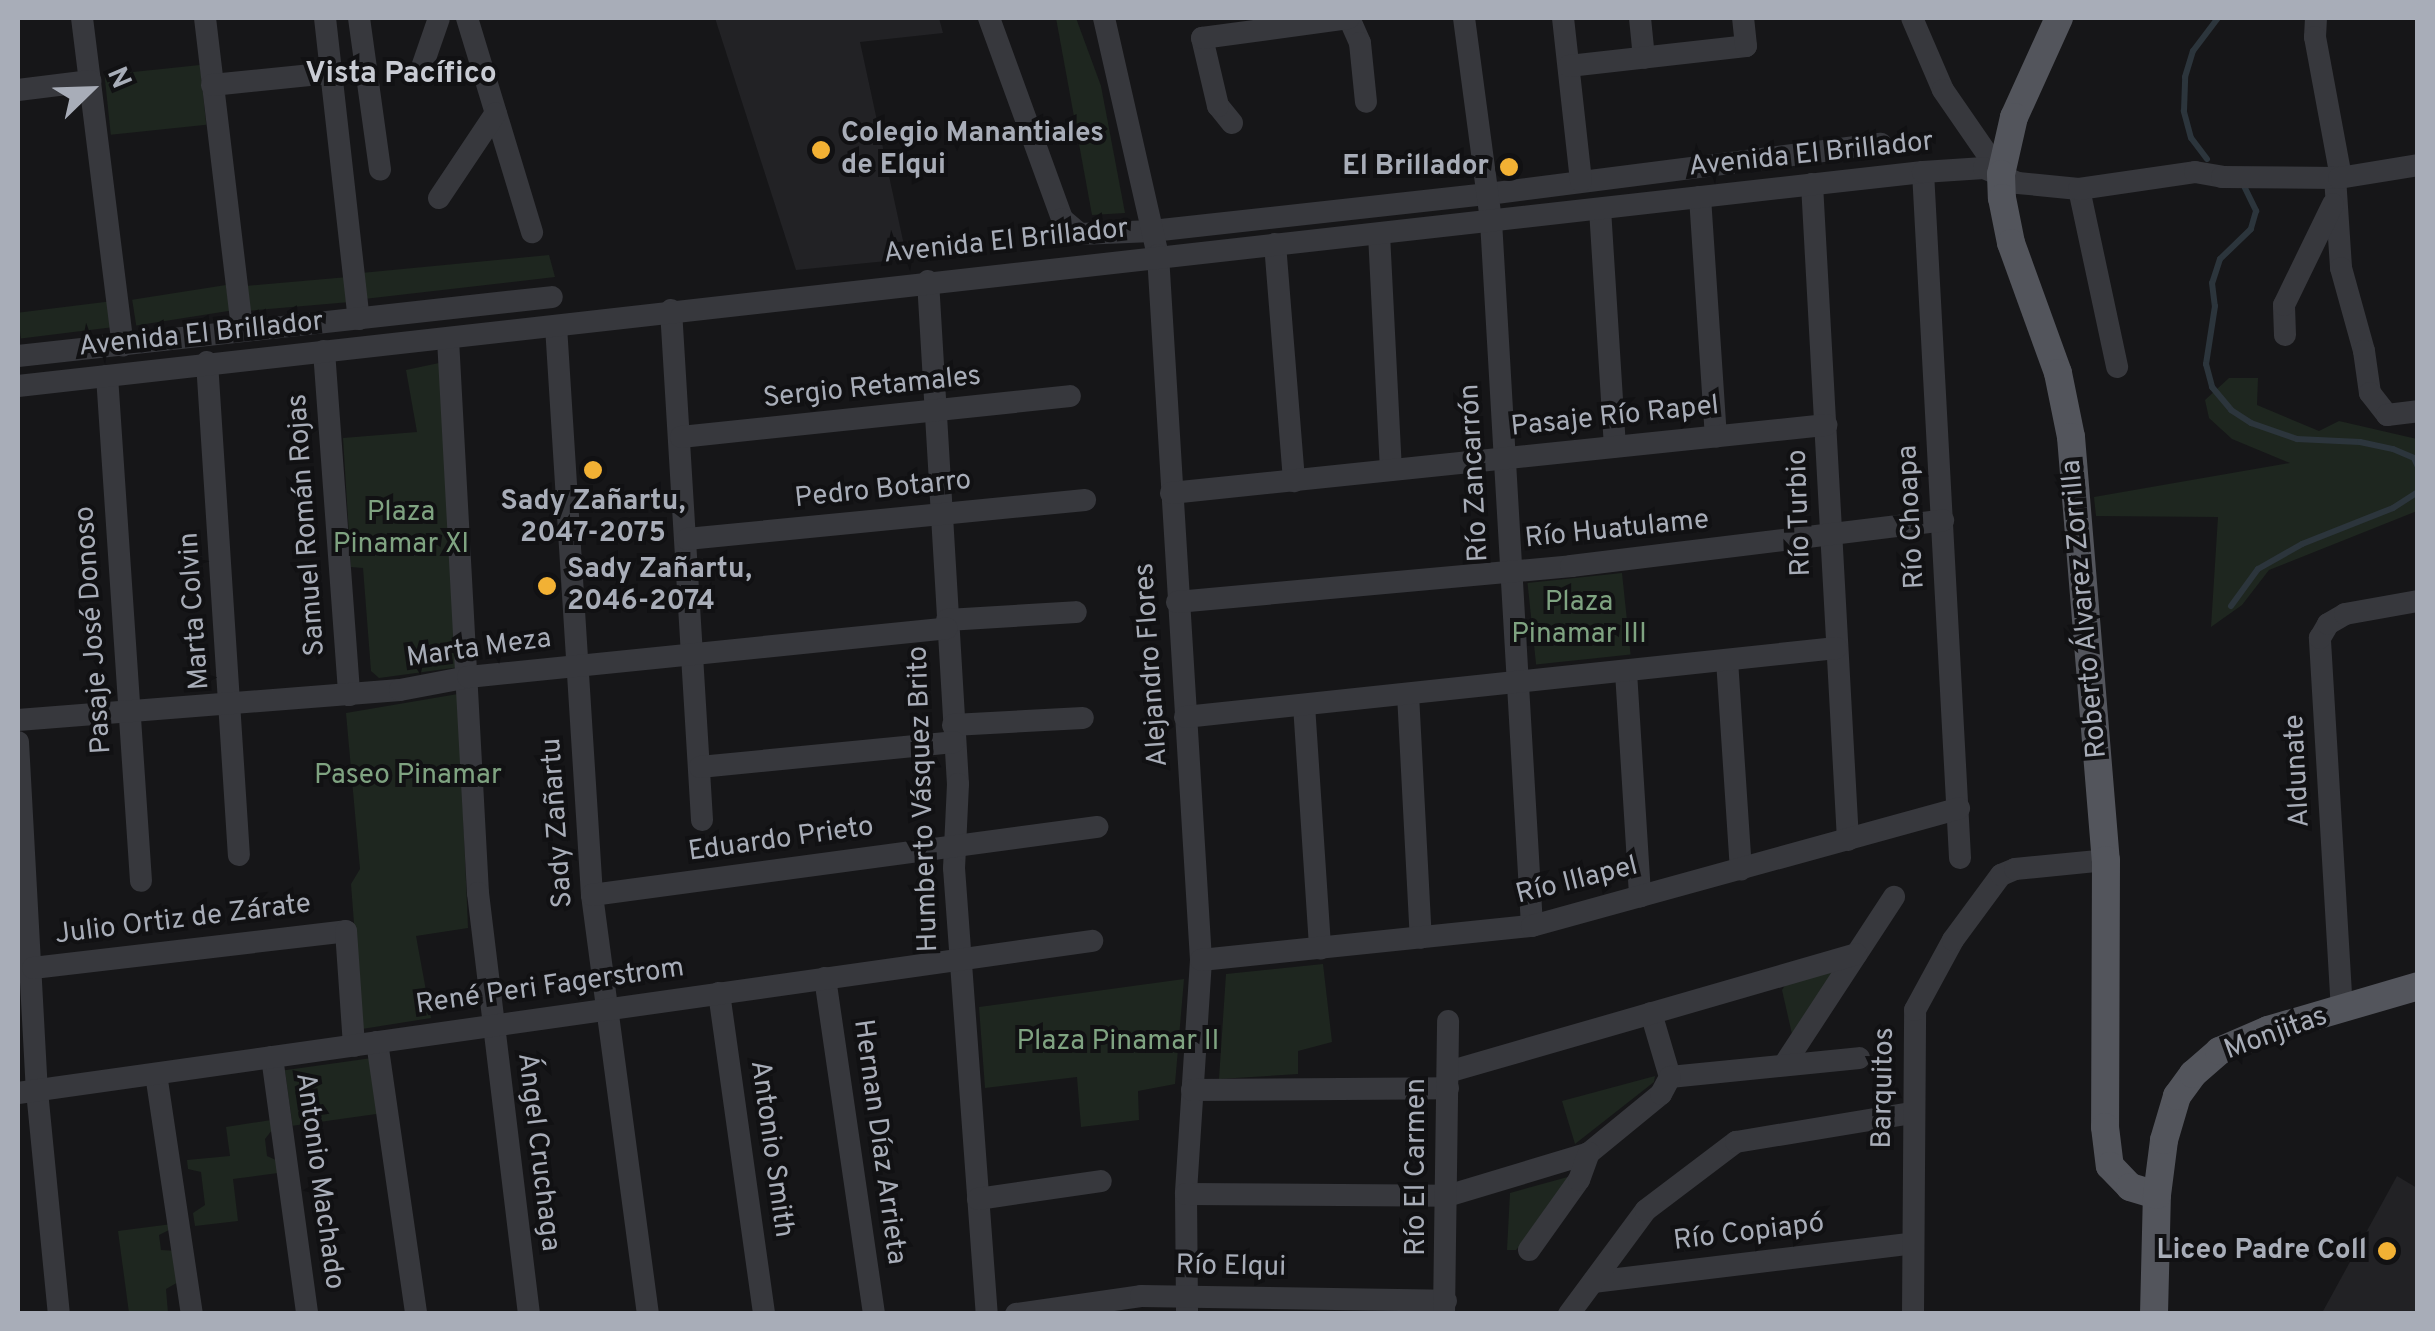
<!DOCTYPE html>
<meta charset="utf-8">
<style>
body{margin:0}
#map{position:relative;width:2435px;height:1331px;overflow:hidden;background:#161618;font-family:Overpass,sans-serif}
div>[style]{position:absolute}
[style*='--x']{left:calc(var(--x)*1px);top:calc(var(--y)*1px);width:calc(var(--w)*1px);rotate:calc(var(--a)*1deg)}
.built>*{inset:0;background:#222225}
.green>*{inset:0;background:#1e261f;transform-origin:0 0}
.stream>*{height:6px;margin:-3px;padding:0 3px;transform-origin:3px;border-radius:3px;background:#2c353c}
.minor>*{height:22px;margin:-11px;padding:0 11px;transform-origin:11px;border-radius:11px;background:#37383d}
.major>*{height:28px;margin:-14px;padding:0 14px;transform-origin:14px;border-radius:14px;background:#53555c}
.dots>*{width:28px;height:28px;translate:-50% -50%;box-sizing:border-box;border:5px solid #111113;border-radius:50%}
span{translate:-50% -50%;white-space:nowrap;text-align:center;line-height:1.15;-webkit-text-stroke:8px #111113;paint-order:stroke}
.poi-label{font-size:28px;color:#a8adb8;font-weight:700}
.left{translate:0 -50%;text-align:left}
.right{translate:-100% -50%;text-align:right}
.street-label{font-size:28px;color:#a8adb8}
.park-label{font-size:28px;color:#7fa381}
.neighbourhood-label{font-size:30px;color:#c9ccd4;font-weight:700}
.frame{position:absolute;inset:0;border:20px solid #a8adb8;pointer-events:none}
.north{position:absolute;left:40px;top:40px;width:100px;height:100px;-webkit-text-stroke:8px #111113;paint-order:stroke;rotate:67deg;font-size:28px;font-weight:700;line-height:40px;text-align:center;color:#a8adb8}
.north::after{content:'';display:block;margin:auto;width:35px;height:45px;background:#a8adb8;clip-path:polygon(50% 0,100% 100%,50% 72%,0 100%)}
</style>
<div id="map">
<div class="built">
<i style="clip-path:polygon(715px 18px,939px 18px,943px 33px,860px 42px,907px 259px,796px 270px)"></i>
<i style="clip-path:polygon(2397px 1176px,2417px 1188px,2417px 1313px,2322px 1313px)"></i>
</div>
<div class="green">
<i style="clip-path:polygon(1056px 18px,1076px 18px,1101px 86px,1125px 213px,1092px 215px)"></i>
<i style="left:200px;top:65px;width:60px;height:96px;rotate:84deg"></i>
<i style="clip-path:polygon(549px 255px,555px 277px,364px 299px,361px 273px)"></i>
<i style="left:348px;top:277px;width:25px;height:103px;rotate:85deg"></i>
<i style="left:226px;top:285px;width:26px;height:95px;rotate:81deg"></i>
<i style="left:113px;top:301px;width:26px;height:96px;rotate:83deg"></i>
<i style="clip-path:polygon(439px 363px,460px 667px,379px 678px,371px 671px,363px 568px,351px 567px,343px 438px,417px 432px,406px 370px)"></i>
<i style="clip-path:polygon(2229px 378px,2258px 378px,2257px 405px,2319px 431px,2339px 421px,2417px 439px,2417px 511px,2269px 570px,2242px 605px,2211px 627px,2218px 517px,2096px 516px,2094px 497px,2290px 463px,2232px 439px,2209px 418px,2205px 400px)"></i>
<i style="left:1622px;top:573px;width:82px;height:95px;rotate:84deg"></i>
<i style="clip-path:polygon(458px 694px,468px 928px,416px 936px,431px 1018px,362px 1029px,351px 884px,360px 869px,346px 713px)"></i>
<i style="clip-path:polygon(1323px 964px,1332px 1042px,1298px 1051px,1298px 1074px,1219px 1079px,1226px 974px)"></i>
<i style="clip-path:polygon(1834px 971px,1792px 1034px,1782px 990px,1786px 984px)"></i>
<i style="clip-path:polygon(1184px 979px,1175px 1084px,1138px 1091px,1139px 1120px,1081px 1127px,1077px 1077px,985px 1088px,979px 1007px)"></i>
<i style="left:372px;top:1058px;width:56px;height:88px;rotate:82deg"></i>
<i style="clip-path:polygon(1655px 1076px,1654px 1082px,1575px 1144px,1562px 1101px)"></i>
<i style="clip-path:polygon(271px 1120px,272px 1130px,265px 1139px,267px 1156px,276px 1160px,278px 1173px,233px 1179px,238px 1221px,195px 1226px,193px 1213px,205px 1205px,201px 1172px,188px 1169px,187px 1160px,230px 1156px,226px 1127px)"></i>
<i style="clip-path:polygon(1575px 1175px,1523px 1242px,1516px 1250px,1507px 1250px,1510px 1193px)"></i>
<i style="clip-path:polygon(172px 1224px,173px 1228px,159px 1235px,161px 1250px,176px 1251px,180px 1281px,166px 1289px,168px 1313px,129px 1313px,118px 1231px)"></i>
</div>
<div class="stream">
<i style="--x:2207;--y:159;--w:26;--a:-127"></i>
<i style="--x:2191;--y:138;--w:28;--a:-105"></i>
<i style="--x:2184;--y:111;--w:34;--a:-88"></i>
<i style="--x:2185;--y:77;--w:27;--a:-73"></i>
<i style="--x:2193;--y:51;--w:41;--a:-52.9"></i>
<i style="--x:2244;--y:186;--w:28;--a:64"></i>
<i style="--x:2256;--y:211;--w:19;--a:106"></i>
<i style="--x:2251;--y:229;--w:43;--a:135.9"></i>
<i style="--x:2220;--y:259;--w:25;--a:108"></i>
<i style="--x:2212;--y:283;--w:23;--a:83"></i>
<i style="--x:2215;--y:306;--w:59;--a:98.8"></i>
<i style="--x:2206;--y:364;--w:24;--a:75"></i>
<i style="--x:2212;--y:387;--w:30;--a:50"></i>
<i style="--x:2231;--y:410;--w:24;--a:33"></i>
<i style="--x:2251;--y:423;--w:49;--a:19.2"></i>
<i style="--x:2297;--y:439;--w:63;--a:2.7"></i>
<i style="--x:2360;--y:442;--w:34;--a:12"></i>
<i style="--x:2393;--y:449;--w:23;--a:23"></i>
<i style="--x:2414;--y:458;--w:10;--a:66"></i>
<i style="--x:2231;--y:606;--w:46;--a:-53.9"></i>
<i style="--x:2258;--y:569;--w:51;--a:-29.6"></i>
<i style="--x:2302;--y:544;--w:98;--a:-21.6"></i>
<i style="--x:2393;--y:508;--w:30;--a:-33"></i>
</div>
<div class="minor">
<i style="--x:82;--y:18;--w:330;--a:82.9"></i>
<i style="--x:205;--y:18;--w:314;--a:83.2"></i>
<i style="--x:325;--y:18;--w:303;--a:83.6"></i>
<i style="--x:359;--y:18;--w:153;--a:82.1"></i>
<i style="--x:467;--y:18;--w:224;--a:73.1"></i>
<i style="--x:989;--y:18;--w:214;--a:70"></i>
<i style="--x:1062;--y:219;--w:23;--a:40"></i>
<i style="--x:1080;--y:234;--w:72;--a:-2.4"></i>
<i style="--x:1152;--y:231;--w:338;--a:-6.3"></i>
<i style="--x:1488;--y:194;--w:396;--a:-7.3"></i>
<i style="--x:1104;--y:18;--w:243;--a:77.2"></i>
<i style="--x:1158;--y:255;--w:706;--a:86.51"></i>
<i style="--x:1201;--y:960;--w:234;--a:93.7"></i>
<i style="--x:1186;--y:1194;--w:120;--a:89.5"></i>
<i style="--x:1349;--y:18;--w:27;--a:66"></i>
<i style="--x:1360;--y:43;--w:59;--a:84.2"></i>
<i style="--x:1464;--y:18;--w:205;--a:82.4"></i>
<i style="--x:1491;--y:221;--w:706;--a:86.67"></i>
<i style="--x:1563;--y:18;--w:164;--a:83.7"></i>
<i style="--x:1640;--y:18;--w:40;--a:84.3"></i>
<i style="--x:1912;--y:18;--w:78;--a:66.7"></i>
<i style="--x:1943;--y:90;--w:102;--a:55.4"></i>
<i style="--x:2316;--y:18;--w:19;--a:93"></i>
<i style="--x:2315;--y:37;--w:142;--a:79.5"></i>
<i style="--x:1569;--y:66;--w:178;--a:-6.4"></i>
<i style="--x:1746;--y:46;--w:28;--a:-96"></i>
<i style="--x:421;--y:70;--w:55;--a:-70.9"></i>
<i style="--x:212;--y:85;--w:120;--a:-5.8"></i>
<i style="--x:18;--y:90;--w:73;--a:-7.1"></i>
<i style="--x:1232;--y:123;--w:22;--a:-129"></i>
<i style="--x:1218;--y:106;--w:70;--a:-103.2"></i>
<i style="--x:1202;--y:38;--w:148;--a:-7.7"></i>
<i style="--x:1923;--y:172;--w:687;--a:86.91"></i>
<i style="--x:2335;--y:177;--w:91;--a:86.2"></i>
<i style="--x:2341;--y:268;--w:86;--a:74.5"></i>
<i style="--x:2364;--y:351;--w:42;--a:81.9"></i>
<i style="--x:2370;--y:393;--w:28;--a:52"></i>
<i style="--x:2387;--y:415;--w:31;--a:-7"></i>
<i style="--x:1812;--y:184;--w:657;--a:86.86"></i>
<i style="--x:2079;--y:189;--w:182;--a:77.9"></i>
<i style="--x:1700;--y:197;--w:240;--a:86.2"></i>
<i style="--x:439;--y:198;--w:102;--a:-56.2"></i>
<i style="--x:1600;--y:209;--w:238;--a:86.4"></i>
<i style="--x:1379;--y:234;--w:236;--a:87.1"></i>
<i style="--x:1275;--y:244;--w:238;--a:85.4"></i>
<i style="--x:928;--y:281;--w:504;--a:86.59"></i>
<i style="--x:958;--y:784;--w:84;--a:92.7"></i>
<i style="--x:954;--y:868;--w:447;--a:85.8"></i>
<i style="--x:671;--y:310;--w:511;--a:86.52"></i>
<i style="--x:556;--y:326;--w:570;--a:86.38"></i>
<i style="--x:592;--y:895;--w:423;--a:82.4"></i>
<i style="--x:2285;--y:335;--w:30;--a:-92"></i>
<i style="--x:2284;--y:305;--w:112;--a:-64.1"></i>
<i style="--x:448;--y:339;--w:555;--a:86.9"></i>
<i style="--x:478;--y:893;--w:424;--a:83.1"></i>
<i style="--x:324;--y:351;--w:345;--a:85.8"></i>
<i style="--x:18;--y:356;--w:537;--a:-6.3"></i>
<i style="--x:207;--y:362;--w:494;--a:86.3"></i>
<i style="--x:107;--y:376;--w:506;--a:86.15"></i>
<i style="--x:18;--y:386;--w:1917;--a:-6.41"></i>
<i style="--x:1923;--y:172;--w:61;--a:-3.8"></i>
<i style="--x:1984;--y:168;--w:37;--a:24"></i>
<i style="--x:2018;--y:183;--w:61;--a:5.6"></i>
<i style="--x:2079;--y:189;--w:117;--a:-8.3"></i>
<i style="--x:2195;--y:172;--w:27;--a:10"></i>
<i style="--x:2222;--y:177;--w:117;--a:0.5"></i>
<i style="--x:2339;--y:178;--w:80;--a:-9.3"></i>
<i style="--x:681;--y:437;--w:391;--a:-6"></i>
<i style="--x:1171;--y:493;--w:659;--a:-5.93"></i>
<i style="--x:687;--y:539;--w:400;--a:-5.6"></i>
<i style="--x:1177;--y:602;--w:396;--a:-5.2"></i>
<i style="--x:1571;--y:566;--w:375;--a:-7"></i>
<i style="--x:947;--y:620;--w:129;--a:-3.5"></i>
<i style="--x:1727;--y:660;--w:210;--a:86.2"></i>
<i style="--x:1626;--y:672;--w:225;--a:86.4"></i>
<i style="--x:1408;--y:694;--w:244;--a:87"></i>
<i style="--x:1304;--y:705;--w:244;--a:86.2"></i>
<i style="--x:1185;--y:717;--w:655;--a:-6.05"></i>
<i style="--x:18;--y:720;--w:383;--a:-4.5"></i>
<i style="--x:400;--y:690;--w:69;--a:-10.8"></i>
<i style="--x:468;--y:677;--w:481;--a:-5.8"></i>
<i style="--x:953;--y:725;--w:130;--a:-3.1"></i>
<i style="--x:18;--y:742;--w:350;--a:86.9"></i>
<i style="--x:37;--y:1091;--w:224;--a:84.4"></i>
<i style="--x:700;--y:767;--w:255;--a:-5.6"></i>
<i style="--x:592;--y:895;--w:510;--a:-7.67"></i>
<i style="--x:1201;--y:960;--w:333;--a:-5.9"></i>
<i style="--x:1532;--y:926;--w:443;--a:-15.4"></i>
<i style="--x:33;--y:968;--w:315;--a:-6.7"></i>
<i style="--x:346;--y:931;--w:115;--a:86"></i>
<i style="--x:825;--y:978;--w:340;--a:81.7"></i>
<i style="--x:719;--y:993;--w:324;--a:82"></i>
<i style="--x:2342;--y:1011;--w:374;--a:-93.4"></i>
<i style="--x:2320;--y:638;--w:16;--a:-60"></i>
<i style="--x:2328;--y:624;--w:20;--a:-30"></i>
<i style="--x:2345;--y:614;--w:74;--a:-10.1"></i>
<i style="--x:1651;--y:1013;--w:67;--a:73.5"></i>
<i style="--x:377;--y:1042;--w:275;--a:81.8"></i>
<i style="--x:272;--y:1057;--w:259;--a:82.2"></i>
<i style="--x:1784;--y:1065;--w:201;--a:-56.8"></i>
<i style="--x:1448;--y:1072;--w:425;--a:-16.1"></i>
<i style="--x:156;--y:1074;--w:243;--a:81.5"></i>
<i style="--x:1670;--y:1077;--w:190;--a:-5.7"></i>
<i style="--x:1192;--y:1090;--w:256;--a:-0.4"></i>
<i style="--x:18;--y:1093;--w:1085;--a:-8.06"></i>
<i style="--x:1186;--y:1194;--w:261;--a:0.4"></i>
<i style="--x:1447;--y:1196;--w:148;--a:-16.8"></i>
<i style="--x:1589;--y:1153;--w:93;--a:-39.3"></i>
<i style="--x:1661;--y:1094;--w:19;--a:-62"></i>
<i style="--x:978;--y:1199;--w:124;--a:-8.3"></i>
<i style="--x:1529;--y:1250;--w:86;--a:-54.5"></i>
<i style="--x:1579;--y:1180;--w:29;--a:-70"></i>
<i style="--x:1593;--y:1282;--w:322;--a:-6.9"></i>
<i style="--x:1016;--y:1314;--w:126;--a:-8.2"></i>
<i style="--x:1141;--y:1296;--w:305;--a:0.9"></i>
<i style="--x:1444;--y:1314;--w:293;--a:-89.2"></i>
<i style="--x:1569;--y:1314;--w:129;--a:-53.5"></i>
<i style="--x:1646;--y:1210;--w:113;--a:-37.1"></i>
<i style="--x:1736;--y:1142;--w:177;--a:-9.4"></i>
<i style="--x:1913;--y:1314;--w:304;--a:-89.6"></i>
<i style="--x:1915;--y:1010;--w:80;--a:-61.5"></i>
<i style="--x:1953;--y:940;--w:81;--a:-53.6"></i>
<i style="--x:2001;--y:875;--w:15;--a:-23"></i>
<i style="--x:2015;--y:869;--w:91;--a:-5.6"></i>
</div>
<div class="major">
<i style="--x:2059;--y:18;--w:109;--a:114.4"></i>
<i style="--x:2014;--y:117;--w:58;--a:102.8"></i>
<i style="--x:2001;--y:174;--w:24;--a:88"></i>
<i style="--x:2002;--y:198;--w:46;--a:78.7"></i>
<i style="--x:2011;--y:243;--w:138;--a:70.1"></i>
<i style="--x:2058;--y:373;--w:65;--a:78.5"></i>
<i style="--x:2071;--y:437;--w:424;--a:85.3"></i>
<i style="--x:2106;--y:860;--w:267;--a:90.2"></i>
<i style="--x:2105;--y:1127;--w:39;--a:83"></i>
<i style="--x:2110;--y:1166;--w:29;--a:46"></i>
<i style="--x:2130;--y:1187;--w:28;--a:17"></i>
<i style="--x:2154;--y:1314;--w:119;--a:-88.6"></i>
<i style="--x:2157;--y:1195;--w:55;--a:-82.7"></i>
<i style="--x:2164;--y:1140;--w:46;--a:-73.5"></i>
<i style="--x:2177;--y:1096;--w:27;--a:-54"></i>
<i style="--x:2193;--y:1074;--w:35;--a:-41"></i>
<i style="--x:2219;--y:1051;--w:53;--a:-23.2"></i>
<i style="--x:2268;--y:1030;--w:156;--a:-16.3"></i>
</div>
<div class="dots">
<i style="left:821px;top:150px;background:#f2b134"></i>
<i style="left:1509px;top:167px;background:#f2b134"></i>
<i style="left:593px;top:470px;background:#f2b134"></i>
<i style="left:547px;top:586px;background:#f2b134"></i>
<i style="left:2387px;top:1251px;background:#f2b134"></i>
</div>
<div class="poi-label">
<span class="left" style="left:841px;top:150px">Colegio Manantiales<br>de Elqui</span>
<span class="right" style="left:1489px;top:167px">El Brillador</span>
<span style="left:593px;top:518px">Sady Zañartu,<br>2047-2075</span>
<span class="left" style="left:567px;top:586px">Sady Zañartu,<br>2046-2074</span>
<span class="right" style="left:2367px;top:1251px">Liceo Padre Coll</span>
</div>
<div class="street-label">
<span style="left:1811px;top:155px;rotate:-6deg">Avenida El Brillador</span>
<span style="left:1006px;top:242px;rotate:-6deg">Avenida El Brillador</span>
<span style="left:201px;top:335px;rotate:-6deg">Avenida El Brillador</span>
<span style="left:872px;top:388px;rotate:-6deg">Sergio Retamales</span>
<span style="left:1615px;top:417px;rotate:-6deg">Pasaje Río Rapel</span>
<span style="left:1475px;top:473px;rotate:-93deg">Río Zancarrón</span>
<span style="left:883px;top:490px;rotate:-6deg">Pedro Botarro</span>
<span style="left:1800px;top:513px;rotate:-92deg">Río Turbio</span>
<span style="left:1912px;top:517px;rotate:-93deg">Río Choapa</span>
<span style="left:307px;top:525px;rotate:-94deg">Samuel Román Rojas</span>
<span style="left:1617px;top:530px;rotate:-6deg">Río Huatulame</span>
<span style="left:2085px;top:609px;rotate:-95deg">Roberto Álvarez Zorrilla</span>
<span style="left:195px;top:611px;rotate:-94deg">Marta Colvin</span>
<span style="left:94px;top:630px;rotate:-94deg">Pasaje José Donoso</span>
<span style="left:479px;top:649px;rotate:-8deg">Marta Meza</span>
<span style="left:1152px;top:665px;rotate:-94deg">Alejandro Flores</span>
<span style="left:2298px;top:771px;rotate:-93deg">Aldunate</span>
<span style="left:924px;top:799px;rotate:-92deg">Humberto Vásquez Brito</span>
<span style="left:558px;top:823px;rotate:-94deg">Sady Zañartu</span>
<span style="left:781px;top:840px;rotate:-8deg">Eduardo Prieto</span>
<span style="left:1577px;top:881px;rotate:-14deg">Río Illapel</span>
<span style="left:183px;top:920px;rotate:-7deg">Julio Ortiz de Zárate</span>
<span style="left:550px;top:987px;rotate:-8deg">René Peri Fagerstrom</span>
<span style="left:2276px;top:1034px;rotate:-20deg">Monjitas</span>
<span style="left:1884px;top:1088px;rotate:-89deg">Barquitos</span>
<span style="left:879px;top:1142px;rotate:82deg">Hernan Díaz Arrieta</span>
<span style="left:771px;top:1149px;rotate:82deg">Antonio Smith</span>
<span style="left:538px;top:1152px;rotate:83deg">Ángel Cruchaga</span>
<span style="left:1417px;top:1167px;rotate:-90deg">Río El Carmen</span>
<span style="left:319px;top:1181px;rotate:82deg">Antonio Machado</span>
<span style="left:1749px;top:1233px;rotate:-7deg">Río Copiapó</span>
<span style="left:1231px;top:1267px;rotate:1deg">Río Elqui</span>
</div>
<div class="park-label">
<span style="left:401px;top:529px">Plaza<br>Pinamar XI</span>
<span style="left:1579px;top:619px">Plaza<br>Pinamar III</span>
<span style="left:408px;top:776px">Paseo Pinamar</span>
<span style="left:1118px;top:1042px">Plaza Pinamar II</span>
</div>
<div class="neighbourhood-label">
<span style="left:401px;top:75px">Vista Pacífico</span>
</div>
<div class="frame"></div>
<div class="north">N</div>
</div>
